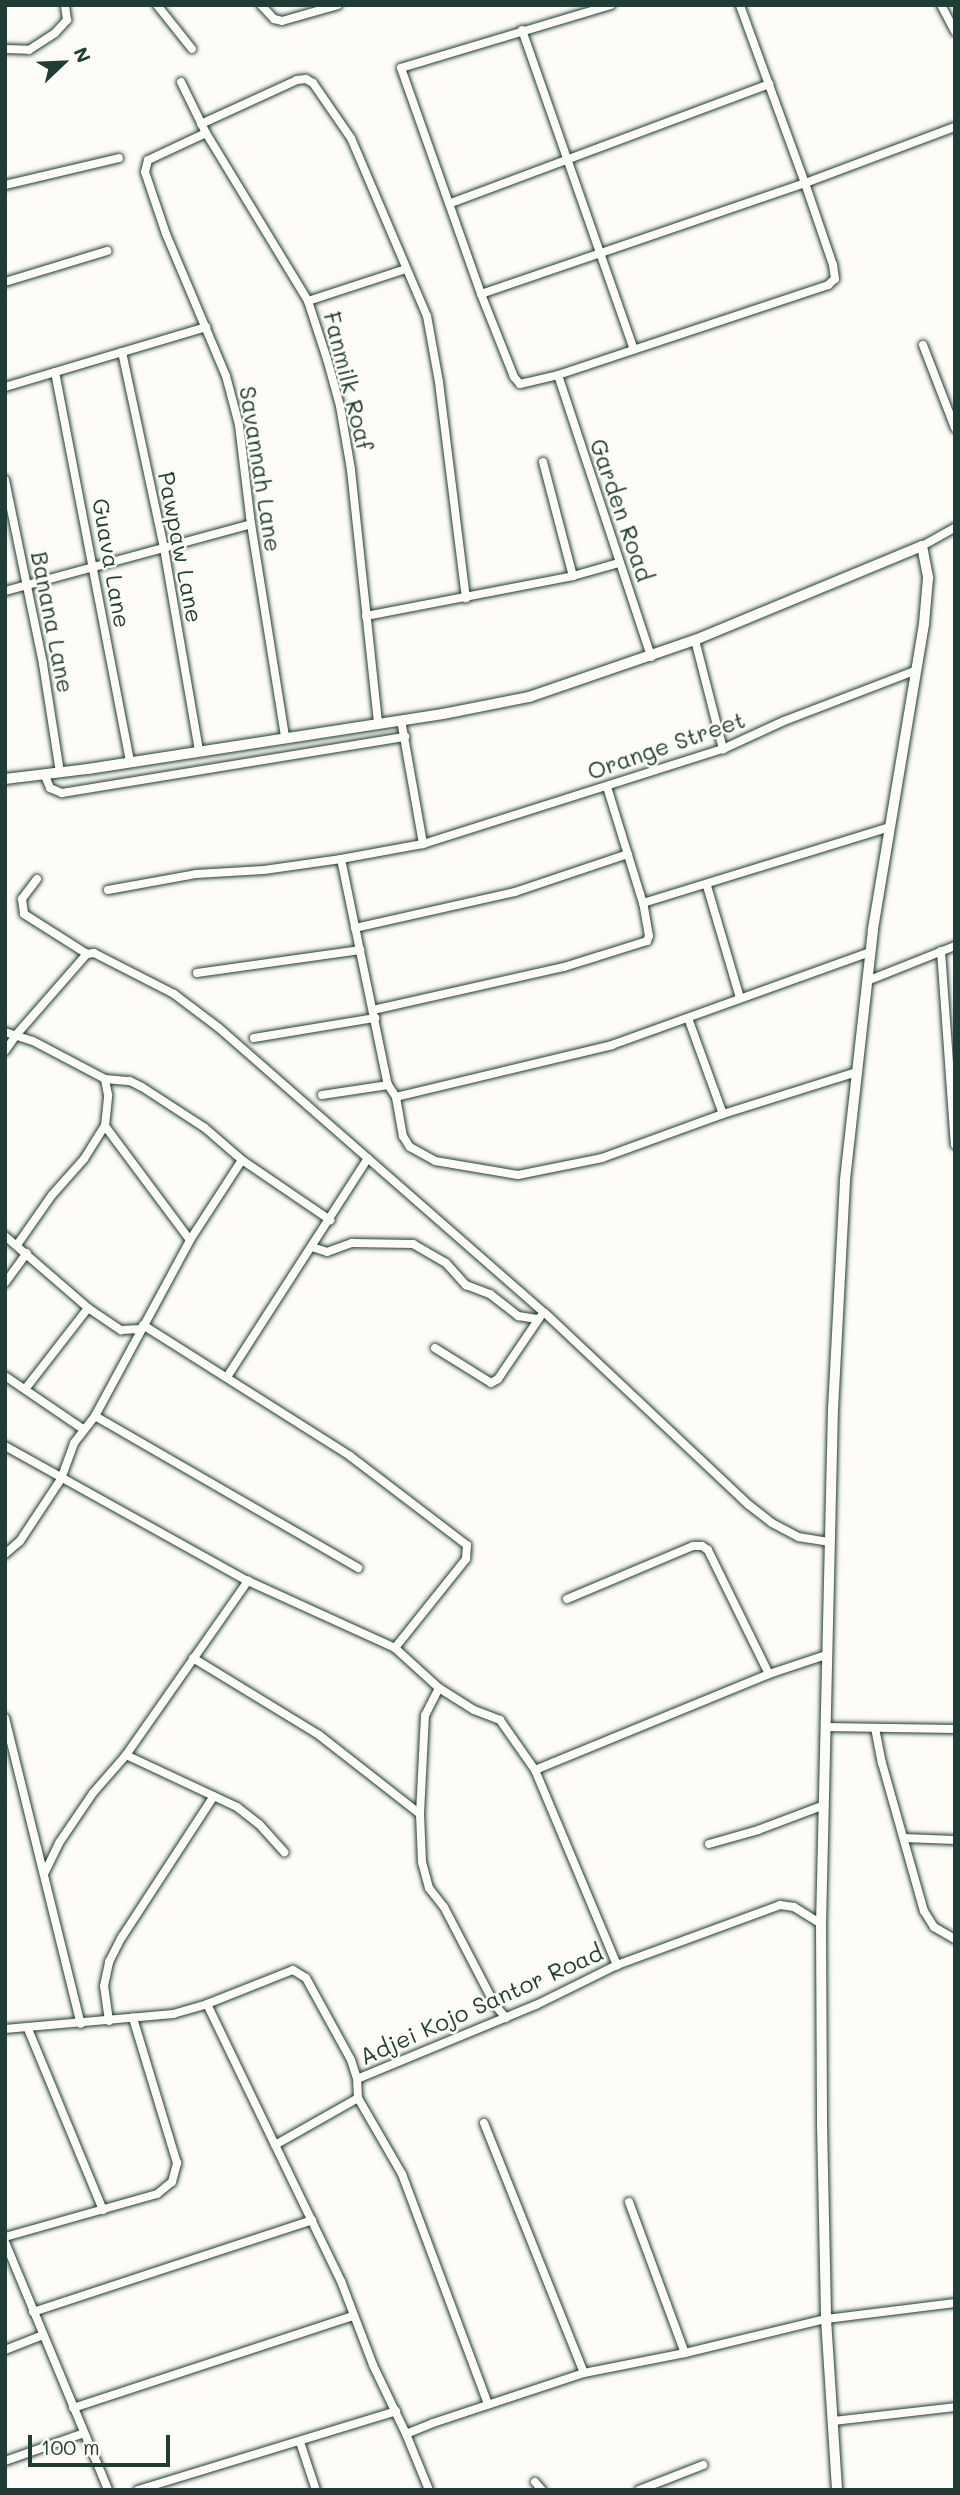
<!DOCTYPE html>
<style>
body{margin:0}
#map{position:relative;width:960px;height:2495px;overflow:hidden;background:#fdfcf7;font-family:Mali,sans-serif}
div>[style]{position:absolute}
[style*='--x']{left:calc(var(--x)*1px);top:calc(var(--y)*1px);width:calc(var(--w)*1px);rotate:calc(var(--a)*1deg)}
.roads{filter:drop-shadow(0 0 2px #1f3d34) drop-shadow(0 0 2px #1f3d34)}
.minor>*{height:8px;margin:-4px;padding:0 4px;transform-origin:4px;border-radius:4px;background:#fdfcf7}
.tertiary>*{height:10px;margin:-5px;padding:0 5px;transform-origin:5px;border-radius:5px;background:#fdfcf7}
span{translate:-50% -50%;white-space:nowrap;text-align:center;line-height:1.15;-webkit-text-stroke:5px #fdfcf7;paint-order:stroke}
.street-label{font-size:23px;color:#1f3d34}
.frame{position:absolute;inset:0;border:7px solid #1f3d34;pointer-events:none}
.north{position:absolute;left:28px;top:28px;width:70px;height:70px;-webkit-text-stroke:5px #fdfcf7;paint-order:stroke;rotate:67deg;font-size:19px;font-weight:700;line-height:28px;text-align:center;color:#1f3d34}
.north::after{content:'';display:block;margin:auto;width:24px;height:32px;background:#1f3d34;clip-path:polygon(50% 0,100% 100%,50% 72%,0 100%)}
.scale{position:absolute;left:28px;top:2435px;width:142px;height:32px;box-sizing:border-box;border:4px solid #1f3d34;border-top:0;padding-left:9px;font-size:21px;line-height:24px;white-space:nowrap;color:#1f3d34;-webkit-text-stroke:5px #fdfcf7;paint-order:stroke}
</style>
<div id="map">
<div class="roads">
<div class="minor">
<i style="--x:157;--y:5;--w:56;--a:51.5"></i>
<i style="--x:261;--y:5;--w:19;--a:47"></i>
<i style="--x:274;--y:19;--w:8;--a:14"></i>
<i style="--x:282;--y:21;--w:58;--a:-15.9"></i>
<i style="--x:611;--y:5;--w:219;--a:163.3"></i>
<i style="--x:401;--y:68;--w:240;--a:70.5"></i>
<i style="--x:481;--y:294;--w:89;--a:68.3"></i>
<i style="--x:514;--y:377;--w:9;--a:49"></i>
<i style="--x:520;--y:384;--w:39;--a:-13"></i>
<i style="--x:558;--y:375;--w:285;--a:-18.4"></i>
<i style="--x:828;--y:285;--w:9;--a:-41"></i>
<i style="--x:835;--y:279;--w:14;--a:-98"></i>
<i style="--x:833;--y:265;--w:87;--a:-108.9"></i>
<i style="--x:805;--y:183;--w:189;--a:-110.1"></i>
<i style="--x:941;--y:5;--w:30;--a:62"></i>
<i style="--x:522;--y:30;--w:338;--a:70.7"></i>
<i style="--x:5;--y:49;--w:24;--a:2"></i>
<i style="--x:29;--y:50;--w:31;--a:-33"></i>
<i style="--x:55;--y:33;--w:18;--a:-47"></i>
<i style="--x:67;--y:20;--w:15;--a:-98"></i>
<i style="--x:181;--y:82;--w:57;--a:63.9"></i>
<i style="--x:206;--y:133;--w:197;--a:58.7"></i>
<i style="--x:308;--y:301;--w:61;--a:71.9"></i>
<i style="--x:327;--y:359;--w:49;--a:74.5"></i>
<i style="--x:340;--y:406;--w:65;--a:80.2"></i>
<i style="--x:351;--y:470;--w:254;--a:83.9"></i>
<i style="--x:201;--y:124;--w:106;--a:-24.6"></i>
<i style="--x:297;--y:80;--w:9;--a:-6"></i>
<i style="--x:306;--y:79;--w:8;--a:30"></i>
<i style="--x:313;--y:83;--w:67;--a:55.4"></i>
<i style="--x:351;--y:138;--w:194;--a:66.9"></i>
<i style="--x:427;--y:316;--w:67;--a:79.7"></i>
<i style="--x:439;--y:382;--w:218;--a:82.9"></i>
<i style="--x:206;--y:133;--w:64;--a:155"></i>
<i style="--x:148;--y:160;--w:12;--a:104"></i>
<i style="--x:145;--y:172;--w:65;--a:71.3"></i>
<i style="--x:166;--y:234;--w:154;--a:67.1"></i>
<i style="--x:226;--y:376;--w:51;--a:75.1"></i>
<i style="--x:239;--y:425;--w:100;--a:83.1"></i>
<i style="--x:251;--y:524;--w:216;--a:80.9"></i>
<i style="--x:5;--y:185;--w:117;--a:-13.3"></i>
<i style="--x:451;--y:203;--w:340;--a:-20.5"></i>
<i style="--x:5;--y:282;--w:107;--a:-16.9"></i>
<i style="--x:481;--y:294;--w:342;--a:-18.9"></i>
<i style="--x:805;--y:183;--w:160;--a:-20.5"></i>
<i style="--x:308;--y:301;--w:103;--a:-18.1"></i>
<i style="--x:923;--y:345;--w:89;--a:68.9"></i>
<i style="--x:122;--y:352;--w:200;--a:77.9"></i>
<i style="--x:164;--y:548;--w:205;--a:80.2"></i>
<i style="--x:55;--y:372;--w:397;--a:79.1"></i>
<i style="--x:558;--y:375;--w:297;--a:71.7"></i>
<i style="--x:5;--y:387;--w:210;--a:-16.6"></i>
<i style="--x:543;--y:462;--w:118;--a:75.3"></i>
<i style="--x:5;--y:480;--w:188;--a:78.3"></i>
<i style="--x:43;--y:664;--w:110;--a:81.1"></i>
<i style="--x:922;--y:546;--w:38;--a:-29"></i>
<i style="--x:5;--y:591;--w:255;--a:-15.2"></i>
<i style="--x:366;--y:616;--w:211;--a:-10.9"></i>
<i style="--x:573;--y:576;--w:48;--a:-15.8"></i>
<i style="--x:695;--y:640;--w:113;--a:75.6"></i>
<i style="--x:401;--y:720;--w:126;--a:79.9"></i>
<i style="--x:45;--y:776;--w:13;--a:67"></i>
<i style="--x:50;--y:788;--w:13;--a:23"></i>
<i style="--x:62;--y:793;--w:348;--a:-9.3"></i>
<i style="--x:607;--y:787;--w:121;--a:72.8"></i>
<i style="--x:341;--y:859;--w:231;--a:78.3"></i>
<i style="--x:388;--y:1085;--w:14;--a:56"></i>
<i style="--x:396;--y:1097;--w:222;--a:-13.5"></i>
<i style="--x:612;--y:1045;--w:274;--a:-19.8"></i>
<i style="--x:37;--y:879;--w:25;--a:127"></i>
<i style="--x:22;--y:899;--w:15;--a:82"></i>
<i style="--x:24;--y:914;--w:75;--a:32.4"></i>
<i style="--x:707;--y:886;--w:117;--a:73.6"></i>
<i style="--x:108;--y:890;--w:89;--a:-10.3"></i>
<i style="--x:196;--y:874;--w:68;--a:-3.4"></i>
<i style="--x:264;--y:870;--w:78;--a:-8.1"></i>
<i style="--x:341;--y:859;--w:83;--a:-10.4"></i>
<i style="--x:423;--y:844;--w:315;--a:-17.6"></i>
<i style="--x:723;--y:749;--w:67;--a:-24.7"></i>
<i style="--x:784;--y:721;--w:142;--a:-21"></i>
<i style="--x:355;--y:928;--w:164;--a:-12.7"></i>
<i style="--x:515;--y:892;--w:119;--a:-18.6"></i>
<i style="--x:941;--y:951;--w:194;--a:85.9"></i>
<i style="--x:197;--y:973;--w:165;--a:-8"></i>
<i style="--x:867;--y:981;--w:95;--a:-21.7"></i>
<i style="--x:373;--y:1010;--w:196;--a:-12.7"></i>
<i style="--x:564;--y:967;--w:87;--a:-17.4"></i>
<i style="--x:647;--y:941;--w:5;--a:-68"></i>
<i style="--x:649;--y:936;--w:34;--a:-100"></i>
<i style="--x:643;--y:903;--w:258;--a:-17.1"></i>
<i style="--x:688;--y:1018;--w:102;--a:70"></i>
<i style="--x:5;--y:1032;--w:29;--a:18"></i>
<i style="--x:33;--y:1041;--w:81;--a:27.8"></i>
<i style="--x:105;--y:1079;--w:25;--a:5"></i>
<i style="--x:130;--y:1081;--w:13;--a:27"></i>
<i style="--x:142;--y:1087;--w:75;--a:33.1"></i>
<i style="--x:205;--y:1128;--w:49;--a:40.9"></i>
<i style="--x:242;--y:1160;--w:107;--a:34.3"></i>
<i style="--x:254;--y:1038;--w:123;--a:-9.4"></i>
<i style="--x:5;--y:1051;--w:19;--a:-55"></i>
<i style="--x:16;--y:1035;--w:108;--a:-48.8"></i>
<i style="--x:87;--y:954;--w:7;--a:-8"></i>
<i style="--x:94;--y:953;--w:90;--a:27.1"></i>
<i style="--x:174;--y:994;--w:56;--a:37.1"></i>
<i style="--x:219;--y:1028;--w:433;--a:41.2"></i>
<i style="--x:545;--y:1313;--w:280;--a:43.3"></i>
<i style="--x:749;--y:1505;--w:29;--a:38"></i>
<i style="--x:772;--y:1523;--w:30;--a:28"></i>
<i style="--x:798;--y:1537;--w:31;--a:9"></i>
<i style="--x:322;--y:1095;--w:67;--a:-8.6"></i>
<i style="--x:396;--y:1097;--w:40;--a:80"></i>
<i style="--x:403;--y:1136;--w:13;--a:58"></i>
<i style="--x:410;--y:1147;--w:29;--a:29"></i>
<i style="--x:435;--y:1161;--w:84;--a:9.6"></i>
<i style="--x:518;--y:1175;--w:86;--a:-11.4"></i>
<i style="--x:602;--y:1158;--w:129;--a:-20"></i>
<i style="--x:723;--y:1114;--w:140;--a:-17.4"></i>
<i style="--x:105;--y:1126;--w:142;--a:53.3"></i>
<i style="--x:5;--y:1236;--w:110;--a:40.9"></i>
<i style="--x:88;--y:1308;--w:40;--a:34"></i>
<i style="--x:121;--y:1330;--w:19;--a:-3"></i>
<i style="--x:17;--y:1245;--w:61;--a:-55"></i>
<i style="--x:52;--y:1195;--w:48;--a:-48.4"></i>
<i style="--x:84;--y:1159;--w:39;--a:-58"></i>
<i style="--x:105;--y:1126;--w:31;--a:-84"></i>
<i style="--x:108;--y:1095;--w:16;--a:-101"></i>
<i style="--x:312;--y:1247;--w:16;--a:18"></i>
<i style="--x:327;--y:1252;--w:27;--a:-20"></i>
<i style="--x:352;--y:1243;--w:61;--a:0.9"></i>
<i style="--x:413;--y:1244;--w:38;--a:30"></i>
<i style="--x:446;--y:1263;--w:30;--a:48"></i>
<i style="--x:466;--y:1285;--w:26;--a:21"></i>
<i style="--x:490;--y:1294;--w:36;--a:38"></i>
<i style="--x:518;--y:1316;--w:19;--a:9"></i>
<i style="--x:5;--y:1283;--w:37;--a:-54"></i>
<i style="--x:143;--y:1325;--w:245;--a:32.3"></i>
<i style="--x:350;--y:1456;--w:147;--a:37.3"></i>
<i style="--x:467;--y:1545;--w:14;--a:94"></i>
<i style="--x:466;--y:1559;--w:114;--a:128.6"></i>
<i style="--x:435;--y:1348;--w:66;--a:32"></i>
<i style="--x:491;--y:1383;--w:8;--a:-30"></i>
<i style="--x:498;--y:1379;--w:75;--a:-55.9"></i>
<i style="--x:5;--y:1376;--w:94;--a:34.2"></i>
<i style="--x:227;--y:1377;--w:260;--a:-57.2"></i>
<i style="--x:26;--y:1388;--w:101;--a:-52.2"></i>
<i style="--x:95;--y:1416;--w:304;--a:30"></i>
<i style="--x:5;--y:1446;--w:278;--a:29.1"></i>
<i style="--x:248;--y:1581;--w:162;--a:24.5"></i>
<i style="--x:395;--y:1648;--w:59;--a:42.3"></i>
<i style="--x:439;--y:1688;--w:41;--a:32.2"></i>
<i style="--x:474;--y:1710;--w:28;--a:21"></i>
<i style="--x:500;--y:1720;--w:61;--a:55"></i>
<i style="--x:535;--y:1770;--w:212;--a:67.2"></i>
<i style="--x:5;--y:1554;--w:20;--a:-41"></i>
<i style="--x:20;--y:1541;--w:74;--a:-56.5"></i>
<i style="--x:61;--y:1479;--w:38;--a:-70"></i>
<i style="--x:74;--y:1443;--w:34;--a:-52"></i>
<i style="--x:95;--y:1416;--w:200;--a:-61.6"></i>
<i style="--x:190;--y:1240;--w:95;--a:-57"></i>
<i style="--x:567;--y:1599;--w:137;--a:-22.8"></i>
<i style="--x:693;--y:1546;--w:9;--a:0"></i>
<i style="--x:702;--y:1546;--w:7;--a:34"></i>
<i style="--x:708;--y:1550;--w:138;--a:63.8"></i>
<i style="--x:193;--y:1658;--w:148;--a:31.4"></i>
<i style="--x:319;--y:1735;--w:128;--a:38"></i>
<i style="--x:439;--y:1688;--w:30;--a:117"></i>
<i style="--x:425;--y:1715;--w:99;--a:92.9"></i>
<i style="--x:420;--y:1814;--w:48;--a:87.6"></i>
<i style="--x:422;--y:1862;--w:27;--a:75"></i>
<i style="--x:429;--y:1888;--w:24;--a:52"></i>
<i style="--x:444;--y:1907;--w:110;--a:62.5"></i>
<i style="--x:495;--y:2005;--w:17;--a:50"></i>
<i style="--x:5;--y:1718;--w:315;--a:76.1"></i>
<i style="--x:825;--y:1727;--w:130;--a:0.9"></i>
<i style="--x:875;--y:1728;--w:36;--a:79"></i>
<i style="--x:882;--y:1763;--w:154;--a:74.2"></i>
<i style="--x:924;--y:1911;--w:19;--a:58"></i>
<i style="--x:934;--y:1927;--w:24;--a:30"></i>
<i style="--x:126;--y:1755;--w:123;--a:25.1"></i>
<i style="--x:237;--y:1807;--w:28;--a:38"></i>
<i style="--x:259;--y:1824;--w:38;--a:48"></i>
<i style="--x:535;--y:1770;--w:253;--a:-22.3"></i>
<i style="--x:769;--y:1674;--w:60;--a:-18.4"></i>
<i style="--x:904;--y:1838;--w:51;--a:2.2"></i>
<i style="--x:709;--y:1844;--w:51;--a:-15.9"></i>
<i style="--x:758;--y:1830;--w:71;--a:-20.7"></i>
<i style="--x:45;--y:1872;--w:32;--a:-64"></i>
<i style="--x:59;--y:1843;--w:60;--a:-55.8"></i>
<i style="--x:93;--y:1793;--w:50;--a:-49"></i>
<i style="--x:126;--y:1755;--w:213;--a:-55"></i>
<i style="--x:207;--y:2004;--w:308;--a:64.2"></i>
<i style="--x:341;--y:2281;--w:90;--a:69.1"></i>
<i style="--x:373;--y:2365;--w:76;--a:64.4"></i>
<i style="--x:109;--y:2021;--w:35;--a:-98"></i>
<i style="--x:104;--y:1986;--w:25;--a:-78"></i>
<i style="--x:109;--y:1962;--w:28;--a:-63"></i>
<i style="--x:122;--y:1937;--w:168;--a:-56.9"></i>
<i style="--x:5;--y:2029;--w:169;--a:-5.1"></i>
<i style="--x:173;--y:2014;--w:35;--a:-16"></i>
<i style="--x:207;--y:2004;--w:92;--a:-21.6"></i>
<i style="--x:293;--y:1970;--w:15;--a:32"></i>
<i style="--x:306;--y:1978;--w:94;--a:61.2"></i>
<i style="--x:351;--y:2060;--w:20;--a:72"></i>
<i style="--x:357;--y:2079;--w:19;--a:87"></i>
<i style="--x:358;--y:2098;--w:88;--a:59.9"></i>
<i style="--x:402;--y:2174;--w:246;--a:69.5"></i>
<i style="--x:28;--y:2029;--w:196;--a:67.5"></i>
<i style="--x:357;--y:2079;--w:194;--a:-22.5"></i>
<i style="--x:536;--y:2005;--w:90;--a:-26.3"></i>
<i style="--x:617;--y:1965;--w:174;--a:-20.2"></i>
<i style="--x:780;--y:1905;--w:14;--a:8"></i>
<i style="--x:794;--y:1907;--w:32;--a:32"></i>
<i style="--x:484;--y:2123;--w:269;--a:68.2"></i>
<i style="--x:275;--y:2145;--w:95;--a:-29.5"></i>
<i style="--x:629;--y:2202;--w:161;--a:69.7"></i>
<i style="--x:5;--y:2237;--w:158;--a:-15.8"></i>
<i style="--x:157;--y:2194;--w:19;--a:-39"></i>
<i style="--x:172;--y:2182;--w:20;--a:-75"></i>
<i style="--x:177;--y:2163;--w:152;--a:-106.9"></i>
<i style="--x:5;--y:2242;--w:269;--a:67.4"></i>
<i style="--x:33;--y:2312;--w:294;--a:-18.2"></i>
<i style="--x:5;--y:2350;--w:41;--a:-21.5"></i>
<i style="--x:73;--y:2408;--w:295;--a:-18.2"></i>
<i style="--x:833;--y:2421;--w:123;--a:-6.5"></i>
<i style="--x:300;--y:2442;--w:51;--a:71.6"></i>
<i style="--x:5;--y:2461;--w:84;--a:-19.5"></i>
<i style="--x:535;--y:2482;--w:11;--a:49"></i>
<i style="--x:138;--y:2490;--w:270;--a:-17"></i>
<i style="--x:429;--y:2490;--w:61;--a:-112.3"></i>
<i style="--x:406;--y:2434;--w:29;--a:-22"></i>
<i style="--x:433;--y:2423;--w:159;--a:-18.3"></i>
<i style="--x:584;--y:2373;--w:103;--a:-11.2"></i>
<i style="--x:685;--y:2353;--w:145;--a:-13.6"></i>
<i style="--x:826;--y:2319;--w:130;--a:-7.1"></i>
<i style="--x:639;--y:2490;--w:69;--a:-21.3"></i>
</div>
<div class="tertiary">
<i style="--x:5;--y:779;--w:84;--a:-6.9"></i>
<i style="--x:88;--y:769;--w:359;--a:-8.8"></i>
<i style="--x:443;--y:714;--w:88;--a:-11.2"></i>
<i style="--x:529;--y:697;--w:176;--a:-19"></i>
<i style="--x:695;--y:640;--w:246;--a:-22.5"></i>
<i style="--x:922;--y:546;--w:33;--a:79"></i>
<i style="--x:928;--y:578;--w:46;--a:95"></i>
<i style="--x:924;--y:624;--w:310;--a:99.5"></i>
<i style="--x:873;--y:930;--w:253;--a:96.4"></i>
<i style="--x:845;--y:1181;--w:227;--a:93"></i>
<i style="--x:833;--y:1408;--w:516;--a:91.33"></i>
<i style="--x:821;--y:1924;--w:199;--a:89.7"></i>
<i style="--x:822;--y:2123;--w:196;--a:88.8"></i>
<i style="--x:826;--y:2319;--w:171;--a:86.3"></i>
</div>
</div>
<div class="street-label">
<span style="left:349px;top:381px;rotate:76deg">Fanmilk Roaf</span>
<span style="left:261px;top:469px;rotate:81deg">Savannah Lane</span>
<span style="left:622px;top:510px;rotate:71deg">Garden Road</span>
<span style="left:181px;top:547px;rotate:79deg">Pawpaw Lane</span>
<span style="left:112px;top:563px;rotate:80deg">Guava Lane</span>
<span style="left:53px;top:622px;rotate:79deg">Banana Lane</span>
<span style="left:666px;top:745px;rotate:-19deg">Orange Street</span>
<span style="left:481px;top:2004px;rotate:-24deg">Adjei Kojo Santor Road</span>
</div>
<div class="frame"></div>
<div class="north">N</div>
<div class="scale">100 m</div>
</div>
